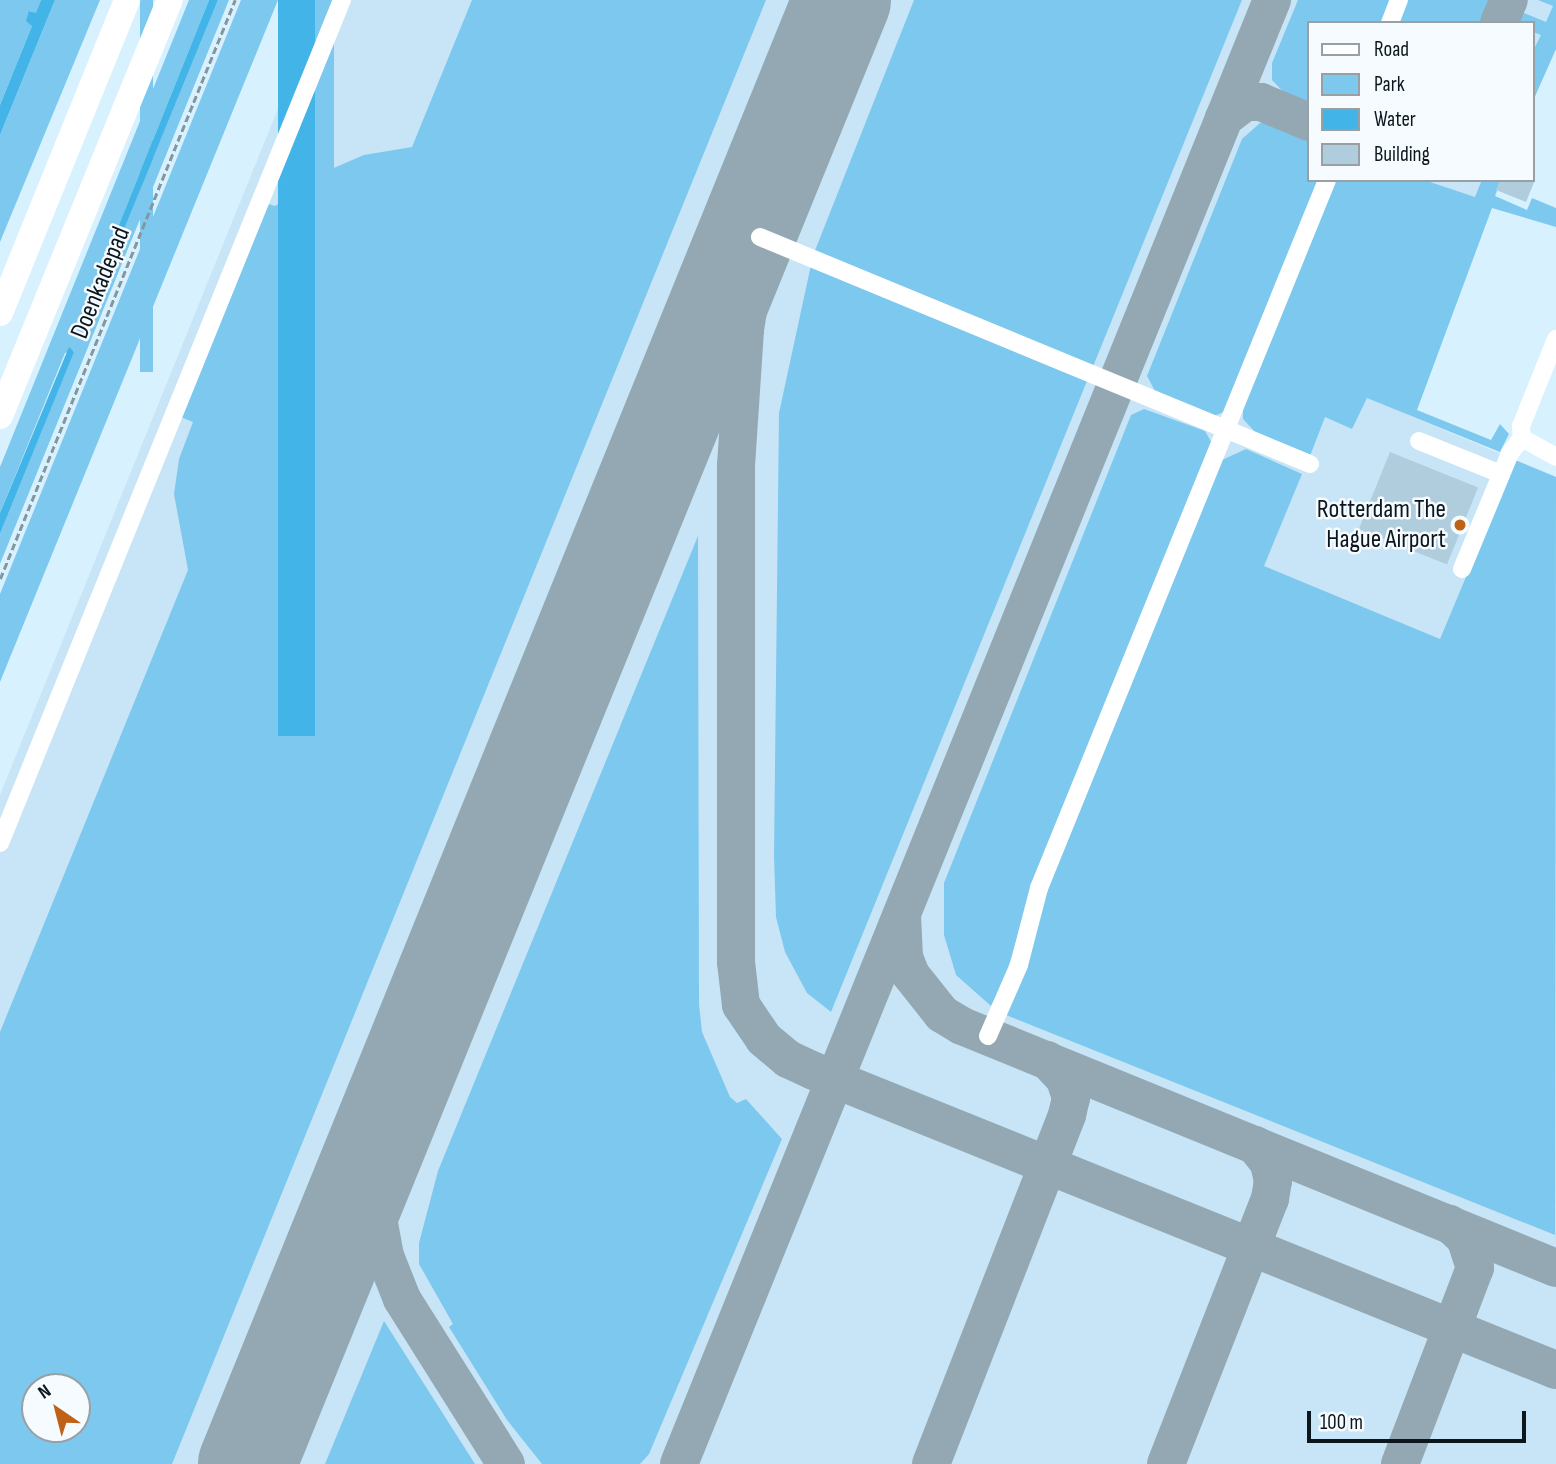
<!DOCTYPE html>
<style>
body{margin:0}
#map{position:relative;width:1556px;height:1464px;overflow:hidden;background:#d8f1fe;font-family:"Sofia Sans Condensed",sans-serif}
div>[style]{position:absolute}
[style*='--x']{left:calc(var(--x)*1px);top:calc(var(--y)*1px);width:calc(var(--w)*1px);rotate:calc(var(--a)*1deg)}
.built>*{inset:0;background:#c7e5f6}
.green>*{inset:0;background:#7dc8ee;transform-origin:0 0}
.water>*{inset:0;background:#43b4e8;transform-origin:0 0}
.taxiway>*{height:38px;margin:-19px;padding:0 19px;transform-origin:19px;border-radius:19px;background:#93a8b2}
.runway>*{height:98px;margin:-49px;padding:0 49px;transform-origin:49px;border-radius:49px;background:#93a8b2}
.building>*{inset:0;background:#afcddd;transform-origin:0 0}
.path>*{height:2.5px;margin-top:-1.25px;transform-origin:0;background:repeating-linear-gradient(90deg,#8497a1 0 7px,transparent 0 10.5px)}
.minor>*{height:18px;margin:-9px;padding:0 9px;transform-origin:9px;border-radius:9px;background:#fff}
.highway>*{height:26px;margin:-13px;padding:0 13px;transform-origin:13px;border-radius:13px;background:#fff}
.dots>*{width:19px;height:19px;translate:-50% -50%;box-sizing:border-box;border:4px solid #f5fbfe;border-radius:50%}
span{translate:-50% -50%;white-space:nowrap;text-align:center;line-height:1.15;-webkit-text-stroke:5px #f5fbfe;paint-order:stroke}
.street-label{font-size:26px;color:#0c171d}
.poi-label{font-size:26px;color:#0c171d}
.right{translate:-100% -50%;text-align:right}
.legend{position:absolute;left:1307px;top:21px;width:228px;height:161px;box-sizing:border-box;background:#f5fbfe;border:2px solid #98a0a4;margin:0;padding:9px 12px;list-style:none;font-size:21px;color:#0c171d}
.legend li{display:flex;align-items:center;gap:14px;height:35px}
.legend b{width:35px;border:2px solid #98a0a4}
.north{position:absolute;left:21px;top:1373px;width:70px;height:70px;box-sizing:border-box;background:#f5fbfe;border:2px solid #98a0a4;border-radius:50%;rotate:325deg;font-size:19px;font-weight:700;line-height:28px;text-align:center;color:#0c171d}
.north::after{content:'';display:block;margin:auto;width:24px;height:32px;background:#bf6116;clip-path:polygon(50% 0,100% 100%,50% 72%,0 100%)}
.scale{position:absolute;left:1307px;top:1411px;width:219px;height:32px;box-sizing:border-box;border:4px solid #0c171d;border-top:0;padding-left:9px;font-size:21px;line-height:24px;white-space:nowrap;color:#0c171d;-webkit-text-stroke:5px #f5fbfe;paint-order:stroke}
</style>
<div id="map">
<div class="built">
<i style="clip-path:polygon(evenodd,322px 0,1556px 0,1556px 44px,1533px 101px,1533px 23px,1309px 23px,1309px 180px,1502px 180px,1408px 415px,1556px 477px,1556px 1464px,0 1464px,0 795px,322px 0,35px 1387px,77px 1387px,77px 1429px,35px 1429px,35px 1387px)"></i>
</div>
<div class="green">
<i style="clip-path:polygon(0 0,41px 0,36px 14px,30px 11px,32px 26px,0 105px)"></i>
<i style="clip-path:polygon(55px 0,100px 0,0 242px,0 135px)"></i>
<i style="left:140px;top:0;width:13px;height:372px"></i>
<i style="clip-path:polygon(189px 0,209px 0,80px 322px,86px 321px,218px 0,229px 0,0 564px,0 534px,74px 351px,65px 353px,0 513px,0 467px)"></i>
<i style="clip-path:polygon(241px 0,278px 0,0 682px,0 594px)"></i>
<i style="left:315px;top:0;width:19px;height:837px"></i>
<i style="clip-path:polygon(evenodd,472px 0,766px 0,172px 1464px,0 1464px,0 1032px,188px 570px,174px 494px,179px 459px,193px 422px,176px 415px,262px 202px,275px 206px,329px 170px,364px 155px,412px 147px,472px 0,35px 1387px,77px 1387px,77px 1429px,35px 1429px,35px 1387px)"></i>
<i style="clip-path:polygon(914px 0,1242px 0,1092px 369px,814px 253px)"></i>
<i style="clip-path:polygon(1298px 0,1394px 0,1385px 23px,1309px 23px,1309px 108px,1292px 101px,1272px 80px,1272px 63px)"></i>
<i style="clip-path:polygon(1407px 0,1500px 0,1491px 23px,1398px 23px)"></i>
<i style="clip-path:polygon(1538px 0,1556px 0,1556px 49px,1533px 101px,1533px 51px,1541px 35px,1533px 32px,1533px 23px,1509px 22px,1514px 9px,1546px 22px,1553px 6px)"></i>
<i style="clip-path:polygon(1275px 122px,1309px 135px,1309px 180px,1319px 180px,1226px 411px,1214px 416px,1155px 391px,1147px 376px,1242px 139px,1260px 123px)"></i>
<i style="clip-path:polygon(1335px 180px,1424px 180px,1475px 197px,1481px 182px,1477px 180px,1500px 180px,1495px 196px,1527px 210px,1532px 198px,1556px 208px,1556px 227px,1492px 208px,1417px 410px,1491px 440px,1500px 424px,1509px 434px,1500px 452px,1367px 398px,1352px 429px,1325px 417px,1310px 456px,1256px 433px,1243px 419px,1243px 403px)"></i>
<i style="clip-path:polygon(811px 265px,1087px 381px,831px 1012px,807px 993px,785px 952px,776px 917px,774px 856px,779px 413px)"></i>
<i style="clip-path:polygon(1144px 409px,1205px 431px,1213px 445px,1028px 900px,1004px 982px,991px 1006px,956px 975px,944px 935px,944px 883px,1131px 415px)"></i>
<i style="clip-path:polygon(1246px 449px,1302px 474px,1264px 566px,1440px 639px,1515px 460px,1556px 477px,1555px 1235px,1006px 1015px,1030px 933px,1222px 460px)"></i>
<i style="clip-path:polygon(698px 536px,699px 1004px,702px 1032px,730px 1097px,737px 1103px,746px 1099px,782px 1139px,649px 1454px,640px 1464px,542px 1464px,507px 1420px,449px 1327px,453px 1324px,419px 1264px,419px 1243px,438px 1171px)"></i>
<i style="clip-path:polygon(384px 1321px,475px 1464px,325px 1464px)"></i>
</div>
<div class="water">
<i style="clip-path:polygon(41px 0,55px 0,0 135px,0 105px,32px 26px,26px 21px,29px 11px,36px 13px)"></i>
<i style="clip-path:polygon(209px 0,218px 0,86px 322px,80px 322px)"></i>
<i style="left:278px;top:0;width:37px;height:736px"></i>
<i style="clip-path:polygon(69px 347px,74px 352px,0 534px,0 513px)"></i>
</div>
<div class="taxiway">
<i style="--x:1499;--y:23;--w:25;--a:-67"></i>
<i style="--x:1224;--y:118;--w:26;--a:-37"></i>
<i style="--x:1245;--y:102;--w:16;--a:0"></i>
<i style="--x:1261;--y:102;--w:52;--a:22.6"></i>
<i style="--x:785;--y:141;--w:59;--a:108.7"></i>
<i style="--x:766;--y:197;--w:135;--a:99"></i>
<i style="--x:745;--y:330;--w:135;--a:93.8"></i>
<i style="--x:736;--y:465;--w:497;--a:90"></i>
<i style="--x:736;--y:962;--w:43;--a:83.4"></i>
<i style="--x:741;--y:1005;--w:41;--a:55.9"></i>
<i style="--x:764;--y:1039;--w:31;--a:40"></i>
<i style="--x:788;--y:1059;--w:29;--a:25"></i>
<i style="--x:814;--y:1071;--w:800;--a:21.95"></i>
<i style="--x:902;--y:916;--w:41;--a:87.2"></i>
<i style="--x:904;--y:957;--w:19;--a:69"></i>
<i style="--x:911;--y:975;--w:50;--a:51.5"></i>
<i style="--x:942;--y:1014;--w:23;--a:31"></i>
<i style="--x:962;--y:1026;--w:641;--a:22.17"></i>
<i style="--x:395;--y:1101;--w:61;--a:105.2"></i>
<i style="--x:379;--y:1160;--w:53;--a:92.2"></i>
<i style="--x:377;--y:1213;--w:44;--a:79.5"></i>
<i style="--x:385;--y:1256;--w:46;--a:68.4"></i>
<i style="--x:402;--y:1299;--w:195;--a:57.8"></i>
<i style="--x:679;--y:1464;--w:1580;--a:-67.95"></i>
<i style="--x:931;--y:1464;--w:375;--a:-68.7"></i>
<i style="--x:1067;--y:1115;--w:17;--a:-77"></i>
<i style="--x:1071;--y:1098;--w:20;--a:-108"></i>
<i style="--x:1065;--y:1079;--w:26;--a:-133"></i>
<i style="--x:1166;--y:1464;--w:285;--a:-68.6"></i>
<i style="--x:1270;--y:1199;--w:18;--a:-81"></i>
<i style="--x:1273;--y:1181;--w:18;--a:-103"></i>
<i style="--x:1269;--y:1163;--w:23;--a:-128"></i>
<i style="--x:1400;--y:1464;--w:210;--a:-69.1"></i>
<i style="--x:1475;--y:1268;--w:32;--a:-108"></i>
<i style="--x:1465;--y:1238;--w:21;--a:-137"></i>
</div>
<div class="runway">
<i style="--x:247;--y:1464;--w:1580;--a:-67.88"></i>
</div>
<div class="building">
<i style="clip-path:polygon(1500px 180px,1535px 180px,1526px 202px,1496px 190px)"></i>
<i style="left:1390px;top:452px;width:95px;height:83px;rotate:22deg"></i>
</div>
<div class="path">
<i style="--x:0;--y:579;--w:625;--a:-67.91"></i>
</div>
<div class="minor">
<i style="--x:1390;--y:23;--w:25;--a:-69"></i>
<i style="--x:760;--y:237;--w:595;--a:22.43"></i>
<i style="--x:1522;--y:438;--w:12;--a:-95"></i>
<i style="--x:1521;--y:426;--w:94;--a:-68.1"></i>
<i style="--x:1522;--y:438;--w:39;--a:29"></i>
<i style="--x:1419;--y:441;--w:88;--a:21.9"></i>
<i style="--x:1462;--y:569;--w:126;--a:-67.5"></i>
<i style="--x:1510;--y:453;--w:19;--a:-51"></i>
<i style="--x:0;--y:843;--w:910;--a:-67.92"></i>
<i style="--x:988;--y:1036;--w:77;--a:-66.4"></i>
<i style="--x:1019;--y:965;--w:80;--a:-75.4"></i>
<i style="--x:1039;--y:888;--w:764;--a:-67.86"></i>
</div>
<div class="highway">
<i style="--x:0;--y:313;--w:338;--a:-67.9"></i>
<i style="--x:0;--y:416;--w:449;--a:-67.8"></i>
</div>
<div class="dots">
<i style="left:1460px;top:525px;background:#bf6116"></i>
</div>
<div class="street-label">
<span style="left:101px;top:283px;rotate:-68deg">Doenkadepad</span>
</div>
<div class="poi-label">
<span class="right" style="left:1446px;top:525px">Rotterdam The<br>Hague Airport</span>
</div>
<ul class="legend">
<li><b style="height:9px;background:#fff"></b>Road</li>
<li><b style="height:19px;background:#7dc8ee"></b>Park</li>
<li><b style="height:19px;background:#43b4e8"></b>Water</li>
<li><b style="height:19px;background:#afcddd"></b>Building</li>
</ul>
<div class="north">N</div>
<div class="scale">100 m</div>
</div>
